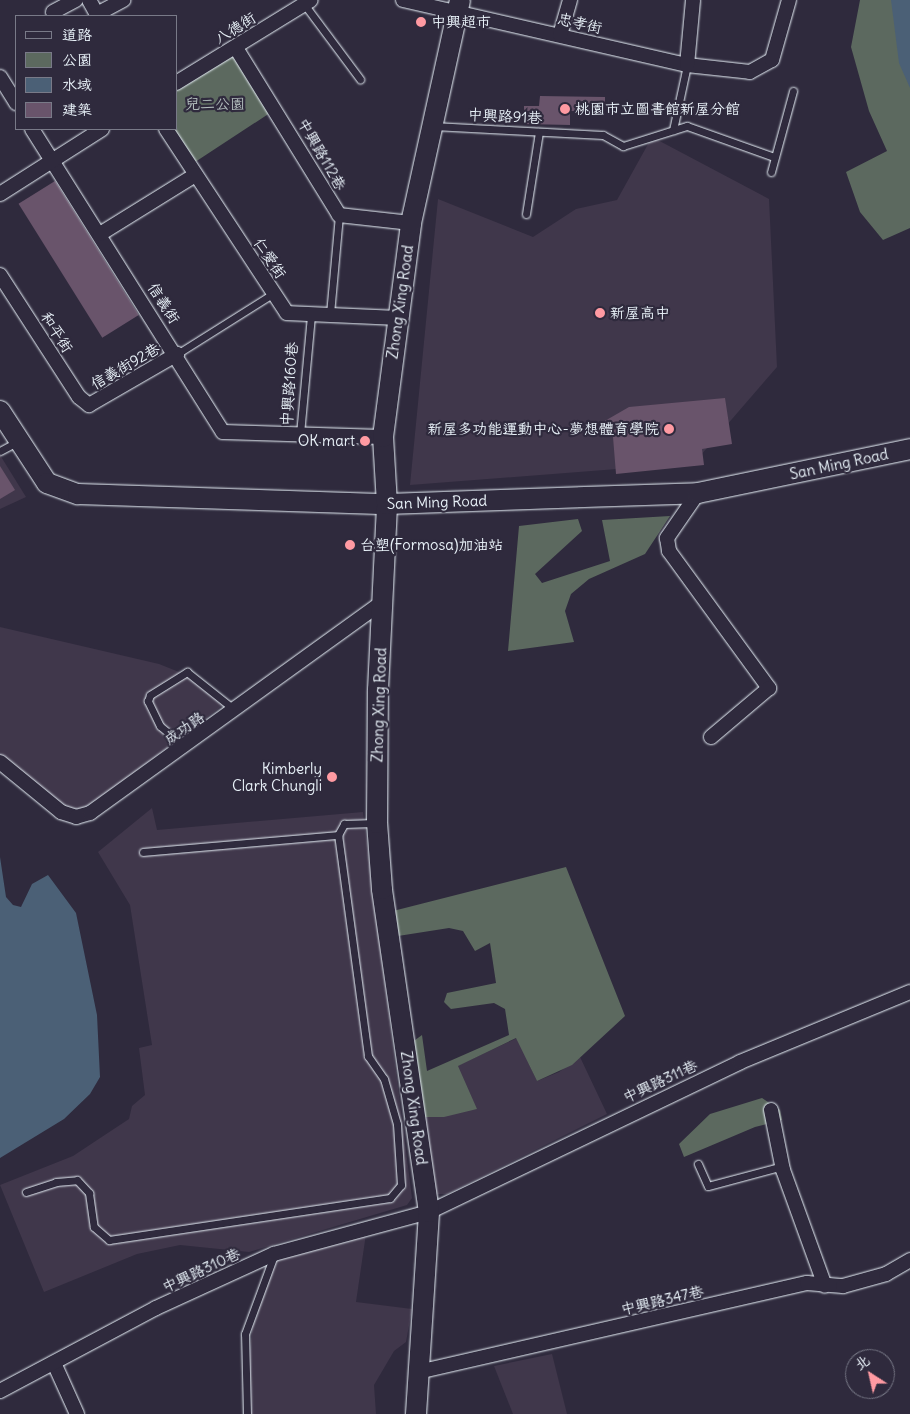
<!DOCTYPE html>
<meta charset="utf-8">
<style>
body{margin:0}
#map{position:relative;width:910px;height:1414px;overflow:hidden;background:#2f2a3d;font-family:Delius,"LXGW WenKai TC",sans-serif}
div>[style]{position:absolute}
[style*='--x']{left:calc(var(--x)*1px);top:calc(var(--y)*1px);width:calc(var(--w)*1px);rotate:calc(var(--a)*1deg)}
.built>*{inset:0;background:#40374b}
.green>*{inset:0;background:#5c695f}
.water>*{inset:0;background:#4b6076}
.building>*{inset:0;background:#69546b;transform-origin:0 0}
.roads{filter:drop-shadow(0 0 1px #e8f1f8) drop-shadow(0 0 1px #e8f1f8)}
.lane>*{height:7px;margin:-3.5px;padding:0 3.5px;transform-origin:3.5px;border-radius:3.5px;background:#2f2a3d}
.street>*{height:14px;margin:-7px;padding:0 7px;transform-origin:7px;border-radius:7px;background:#2f2a3d}
.secondary>*{height:20px;margin:-10px;padding:0 10px;transform-origin:10px;border-radius:10px;background:#2f2a3d}
.dots>*{width:14px;height:14px;translate:-50% -50%;box-sizing:border-box;border:2px solid #2f2a3d;border-radius:50%}
span{translate:-50% -50%;white-space:nowrap;text-align:center;line-height:1.15;-webkit-text-stroke:4.5px #2f2a3d;paint-order:stroke}
.poi-label{font-size:15px;color:#e8f1f8}
.left{translate:0 -50%;text-align:left}
.right{translate:-100% -50%;text-align:right}
.street-label{font-size:15px;color:#e8f1f8}
.park-label{font-size:15px;color:#b0bbbb}
.legend{position:absolute;left:15px;top:15px;width:162px;height:115px;box-sizing:border-box;background:#2f2a3d;border:1px solid #797a88;margin:0;padding:6px 9px;list-style:none;font-size:15px;color:#e8f1f8}
.legend li{display:flex;align-items:center;gap:10px;height:25px}
.legend b{width:25px;border:1px solid #797a88}
.north{position:absolute;left:845px;top:1349px;width:50px;height:50px;box-sizing:border-box;background:#2f2a3d;border:1px solid #797a88;border-radius:50%;rotate:325deg;font-size:14px;font-weight:700;line-height:20px;text-align:center;color:#e8f1f8}
.north::after{content:'';display:block;margin:auto;width:18px;height:22px;background:#ff9aa2;clip-path:polygon(50% 0,100% 100%,50% 72%,0 100%)}
</style>
<div id="map">
<div class="built">
<i style="clip-path:polygon(652px 137px,769px 199px,777px 367px,694px 463px,410px 485px,438px 199px,533px 237px,576px 209px,617px 200px)"></i>
<i style="clip-path:polygon(0 455px,26px 497px,0 509px)"></i>
<i style="clip-path:polygon(0 627px,159px 664px,179px 672px,227px 702px,99px 799px,82px 810px,70px 812px,0 756px)"></i>
<i style="clip-path:polygon(152px 808px,157px 830px,363px 812px,412px 1198px,407px 1205px,249px 1252px,180px 1245px,137px 1254px,44px 1292px,0 1185px,73px 1156px,129px 1119px,132px 1106px,145px 1095px,139px 1048px,152px 1045px,130px 905px,98px 852px)"></i>
<i style="clip-path:polygon(517px 1038px,537px 1081px,559px 1072px,580px 1057px,607px 1114px,447px 1194px,436px 1194px,418px 1117px,476px 1109px,457px 1066px)"></i>
<i style="clip-path:polygon(367px 1227px,356px 1302px,412px 1309px,406px 1342px,394px 1351px,374px 1385px,376px 1414px,243px 1414px,256px 1295px,266px 1269px,278px 1258px)"></i>
<i style="clip-path:polygon(552px 1354px,567px 1414px,513px 1414px,494px 1366px)"></i>
</div>
<div class="green">
<i style="clip-path:polygon(860px 0,910px 0,910px 228px,883px 240px,860px 212px,846px 172px,887px 151px,869px 111px,851px 47px)"></i>
<i style="clip-path:polygon(236px 48px,276px 109px,189px 166px,166px 129px,176px 129px,176px 83px)"></i>
<i style="clip-path:polygon(670px 516px,645px 554px,589px 579px,571px 594px,565px 611px,574px 642px,508px 651px,519px 526px,578px 519px,582px 531px,535px 574px,542px 583px,610px 561px,602px 520px)"></i>
<i style="clip-path:polygon(566px 867px,625px 1016px,572px 1065px,537px 1081px,516px 1038px,458px 1066px,477px 1109px,444px 1117px,418px 1117px,411px 1043px,422px 1035px,427px 1071px,509px 1035px,505px 1009px,494px 1003px,451px 1009px,444px 1002px,447px 993px,496px 983px,490px 943px,475px 951px,463px 931px,449px 928px,398px 936px,393px 911px)"></i>
<i style="clip-path:polygon(762px 1098px,780px 1110px,782px 1120px,755px 1127px,684px 1157px,679px 1144px,710px 1114px)"></i>
</div>
<div class="water">
<i style="clip-path:polygon(891px 0,910px 0,910px 88px,899px 63px)"></i>
<i style="clip-path:polygon(0 857px,6px 897px,13px 905px,21px 907px,32px 884px,48px 875px,76px 913px,97px 1015px,100px 1077px,90px 1094px,64px 1119px,0 1158px)"></i>
</div>
<div class="building">
<i style="clip-path:polygon(540px 96px,605px 97px,605px 112px,570px 111px,570px 125px,524px 124px,524px 106px,539px 106px)"></i>
<i style="left:55px;top:181px;width:158px;height:43px;rotate:58deg"></i>
<i style="clip-path:polygon(725px 398px,732px 444px,702px 449px,704px 465px,616px 474px,613px 437px,603px 422px,629px 407px)"></i>
<i style="clip-path:polygon(0 466px,15px 490px,0 499px)"></i>
</div>
<div class="roads">
<div class="lane">
<i style="--x:304;--y:4;--w:94;--a:53.3"></i>
<i style="--x:433;--y:126;--w:170;--a:3"></i>
<i style="--x:603;--y:135;--w:23;--a:29"></i>
<i style="--x:623;--y:146;--w:67;--a:-17.4"></i>
<i style="--x:687;--y:126;--w:92;--a:19.6"></i>
<i style="--x:673;--y:130;--w:66;--a:-77.8"></i>
<i style="--x:771;--y:172;--w:84;--a:-74.8"></i>
<i style="--x:526;--y:214;--w:83;--a:-81"></i>
<i style="--x:330;--y:314;--w:99;--a:-84.8"></i>
<i style="--x:177;--y:354;--w:115;--a:-32.2"></i>
<i style="--x:300;--y:434;--w:119;--a:-84.7"></i>
<i style="--x:0;--y:451;--w:19;--a:-28"></i>
<i style="--x:184;--y:746;--w:31;--a:-140"></i>
<i style="--x:160;--y:726;--w:28;--a:-116"></i>
<i style="--x:148;--y:701;--w:6;--a:-72"></i>
<i style="--x:150;--y:695;--w:44;--a:-31.9"></i>
<i style="--x:187;--y:672;--w:61;--a:38.4"></i>
<i style="--x:143;--y:852;--w:196;--a:-5"></i>
<i style="--x:698;--y:1164;--w:24;--a:66"></i>
<i style="--x:708;--y:1186;--w:78;--a:-14.9"></i>
<i style="--x:26;--y:1192;--w:32;--a:-18"></i>
<i style="--x:56;--y:1182;--w:21;--a:-5"></i>
<i style="--x:77;--y:1180;--w:18;--a:47"></i>
<i style="--x:89;--y:1193;--w:34;--a:82"></i>
<i style="--x:94;--y:1227;--w:20;--a:41"></i>
<i style="--x:109;--y:1240;--w:284;--a:-8.5"></i>
<i style="--x:390;--y:1198;--w:17;--a:-50"></i>
<i style="--x:401;--y:1185;--w:61;--a:-93.8"></i>
<i style="--x:397;--y:1124;--w:47;--a:-106.1"></i>
<i style="--x:384;--y:1079;--w:28;--a:-125"></i>
<i style="--x:368;--y:1056;--w:223;--a:-97.7"></i>
<i style="--x:338;--y:835;--w:13;--a:-61"></i>
<i style="--x:344;--y:824;--w:30;--a:-2"></i>
<i style="--x:247;--y:1414;--w:80;--a:-91.4"></i>
<i style="--x:245;--y:1334;--w:84;--a:-69.8"></i>
</div>
<div class="street">
<i style="--x:89;--y:0;--w:18;--a:61"></i>
<i style="--x:403;--y:0;--w:291;--a:12.9"></i>
<i style="--x:687;--y:65;--w:63;--a:6.3"></i>
<i style="--x:750;--y:72;--w:25;--a:-29"></i>
<i style="--x:772;--y:60;--w:62;--a:-74.2"></i>
<i style="--x:53;--y:12;--w:26;--a:-28"></i>
<i style="--x:97;--y:14;--w:30;--a:-28"></i>
<i style="--x:560;--y:35;--w:36;--a:-74"></i>
<i style="--x:236;--y:48;--w:196;--a:58.3"></i>
<i style="--x:339;--y:215;--w:72;--a:6.3"></i>
<i style="--x:687;--y:65;--w:65;--a:-84.7"></i>
<i style="--x:0;--y:77;--w:31;--a:58"></i>
<i style="--x:176;--y:83;--w:158;--a:-31.6"></i>
<i style="--x:32;--y:129;--w:358;--a:57.8"></i>
<i style="--x:223;--y:432;--w:160;--a:1.8"></i>
<i style="--x:166;--y:129;--w:220;--a:56.7"></i>
<i style="--x:287;--y:313;--w:110;--a:2.6"></i>
<i style="--x:0;--y:194;--w:121;--a:-32.5"></i>
<i style="--x:100;--y:234;--w:112;--a:-31.8"></i>
<i style="--x:0;--y:275;--w:145;--a:57.1"></i>
<i style="--x:79;--y:397;--w:13;--a:39"></i>
<i style="--x:89;--y:405;--w:102;--a:-30.1"></i>
<i style="--x:698;--y:493;--w:55;--a:124.6"></i>
<i style="--x:667;--y:538;--w:13;--a:81"></i>
<i style="--x:669;--y:551;--w:170;--a:53.9"></i>
<i style="--x:769;--y:688;--w:76;--a:139.8"></i>
<i style="--x:0;--y:762;--w:79;--a:39.3"></i>
<i style="--x:61;--y:812;--w:16;--a:18"></i>
<i style="--x:76;--y:817;--w:15;--a:-16"></i>
<i style="--x:90;--y:813;--w:361;--a:-35.8"></i>
<i style="--x:771;--y:1110;--w:61;--a:78.7"></i>
<i style="--x:783;--y:1170;--w:123;--a:70.1"></i>
<i style="--x:54;--y:1363;--w:56;--a:65.7"></i>
<i style="--x:418;--y:1372;--w:399;--a:-12.9"></i>
<i style="--x:807;--y:1283;--w:36;--a:5"></i>
<i style="--x:843;--y:1286;--w:45;--a:-15.6"></i>
<i style="--x:886;--y:1274;--w:28;--a:-30"></i>
<i style="--x:0;--y:1391;--w:177;--a:-28"></i>
<i style="--x:156;--y:1308;--w:130;--a:-24.6"></i>
<i style="--x:274;--y:1254;--w:161;--a:-15.2"></i>
<i style="--x:429;--y:1212;--w:345;--a:-25.7"></i>
<i style="--x:740;--y:1062;--w:184;--a:-22.4"></i>
</div>
<div class="secondary">
<i style="--x:0;--y:411;--w:86;--a:56.9"></i>
<i style="--x:47;--y:483;--w:33;--a:20"></i>
<i style="--x:78;--y:494;--w:309;--a:1.9"></i>
<i style="--x:387;--y:504;--w:311;--a:-2"></i>
<i style="--x:698;--y:493;--w:217;--a:-11.7"></i>
<i style="--x:416;--y:1414;--w:202;--a:-86.3"></i>
<i style="--x:429;--y:1212;--w:326;--a:-98.3"></i>
<i style="--x:382;--y:889;--w:66;--a:-94.3"></i>
<i style="--x:377;--y:823;--w:133;--a:-89.6"></i>
<i style="--x:378;--y:690;--w:186;--a:-87.2"></i>
<i style="--x:387;--y:504;--w:67;--a:-93.4"></i>
<i style="--x:383;--y:437;--w:216;--a:-82.5"></i>
<i style="--x:411;--y:223;--w:228;--a:-77.6"></i>
</div>
</div>
<div class="dots">
<i style="left:421px;top:22px;background:#ff9aa2"></i>
<i style="left:565px;top:109px;background:#ff9aa2"></i>
<i style="left:600px;top:313px;background:#ff9aa2"></i>
<i style="left:669px;top:429px;background:#ff9aa2"></i>
<i style="left:365px;top:441px;background:#ff9aa2"></i>
<i style="left:350px;top:545px;background:#ff9aa2"></i>
<i style="left:332px;top:777px;background:#ff9aa2"></i>
</div>
<div class="poi-label">
<span class="left" style="left:431px;top:22px">中興超市</span>
<span class="left" style="left:575px;top:109px">桃園市立圖書館新屋分館</span>
<span class="left" style="left:610px;top:313px">新屋高中</span>
<span class="right" style="left:659px;top:429px">新屋多功能運動中心-夢想體育學院</span>
<span class="right" style="left:355px;top:441px">OK mart</span>
<span class="left" style="left:360px;top:545px">台塑(Formosa)加油站</span>
<span class="right" style="left:322px;top:777px">Kimberly<br>Clark Chungli</span>
</div>
<div class="street-label">
<span style="left:580px;top:23px;rotate:13deg">忠孝街</span>
<span style="left:235px;top:28px;rotate:-32deg">八德街</span>
<span style="left:505px;top:116px;rotate:3deg">中興路91巷</span>
<span style="left:322px;top:154px;rotate:60deg">中興路112巷</span>
<span style="left:270px;top:258px;rotate:56deg">仁愛街</span>
<span style="left:400px;top:302px;rotate:-82deg">Zhong Xing Road</span>
<span style="left:164px;top:303px;rotate:57deg">信義街</span>
<span style="left:57px;top:332px;rotate:57deg">和平街</span>
<span style="left:125px;top:366px;rotate:-30deg">信義街92巷</span>
<span style="left:289px;top:384px;rotate:-86deg">中興路160巷</span>
<span style="left:839px;top:464px;rotate:-12deg">San Ming Road</span>
<span style="left:437px;top:502px;rotate:-2deg">San Ming Road</span>
<span style="left:379px;top:705px;rotate:-88deg">Zhong Xing Road</span>
<span style="left:184px;top:728px;rotate:-35deg">成功路</span>
<span style="left:660px;top:1081px;rotate:-25deg">中興路311巷</span>
<span style="left:414px;top:1108px;rotate:82deg">Zhong Xing Road</span>
<span style="left:201px;top:1270px;rotate:-25deg">中興路310巷</span>
<span style="left:662px;top:1300px;rotate:-13deg">中興路347巷</span>
</div>
<div class="park-label">
<span style="left:215px;top:104px">兒二公園</span>
</div>
<ul class="legend">
<li><b style="height:6px;background:#2f2a3d"></b>道路</li>
<li><b style="height:14px;background:#5c695f"></b>公園</li>
<li><b style="height:14px;background:#4b6076"></b>水域</li>
<li><b style="height:14px;background:#69546b"></b>建築</li>
</ul>
<div class="north">北</div>
</div>
